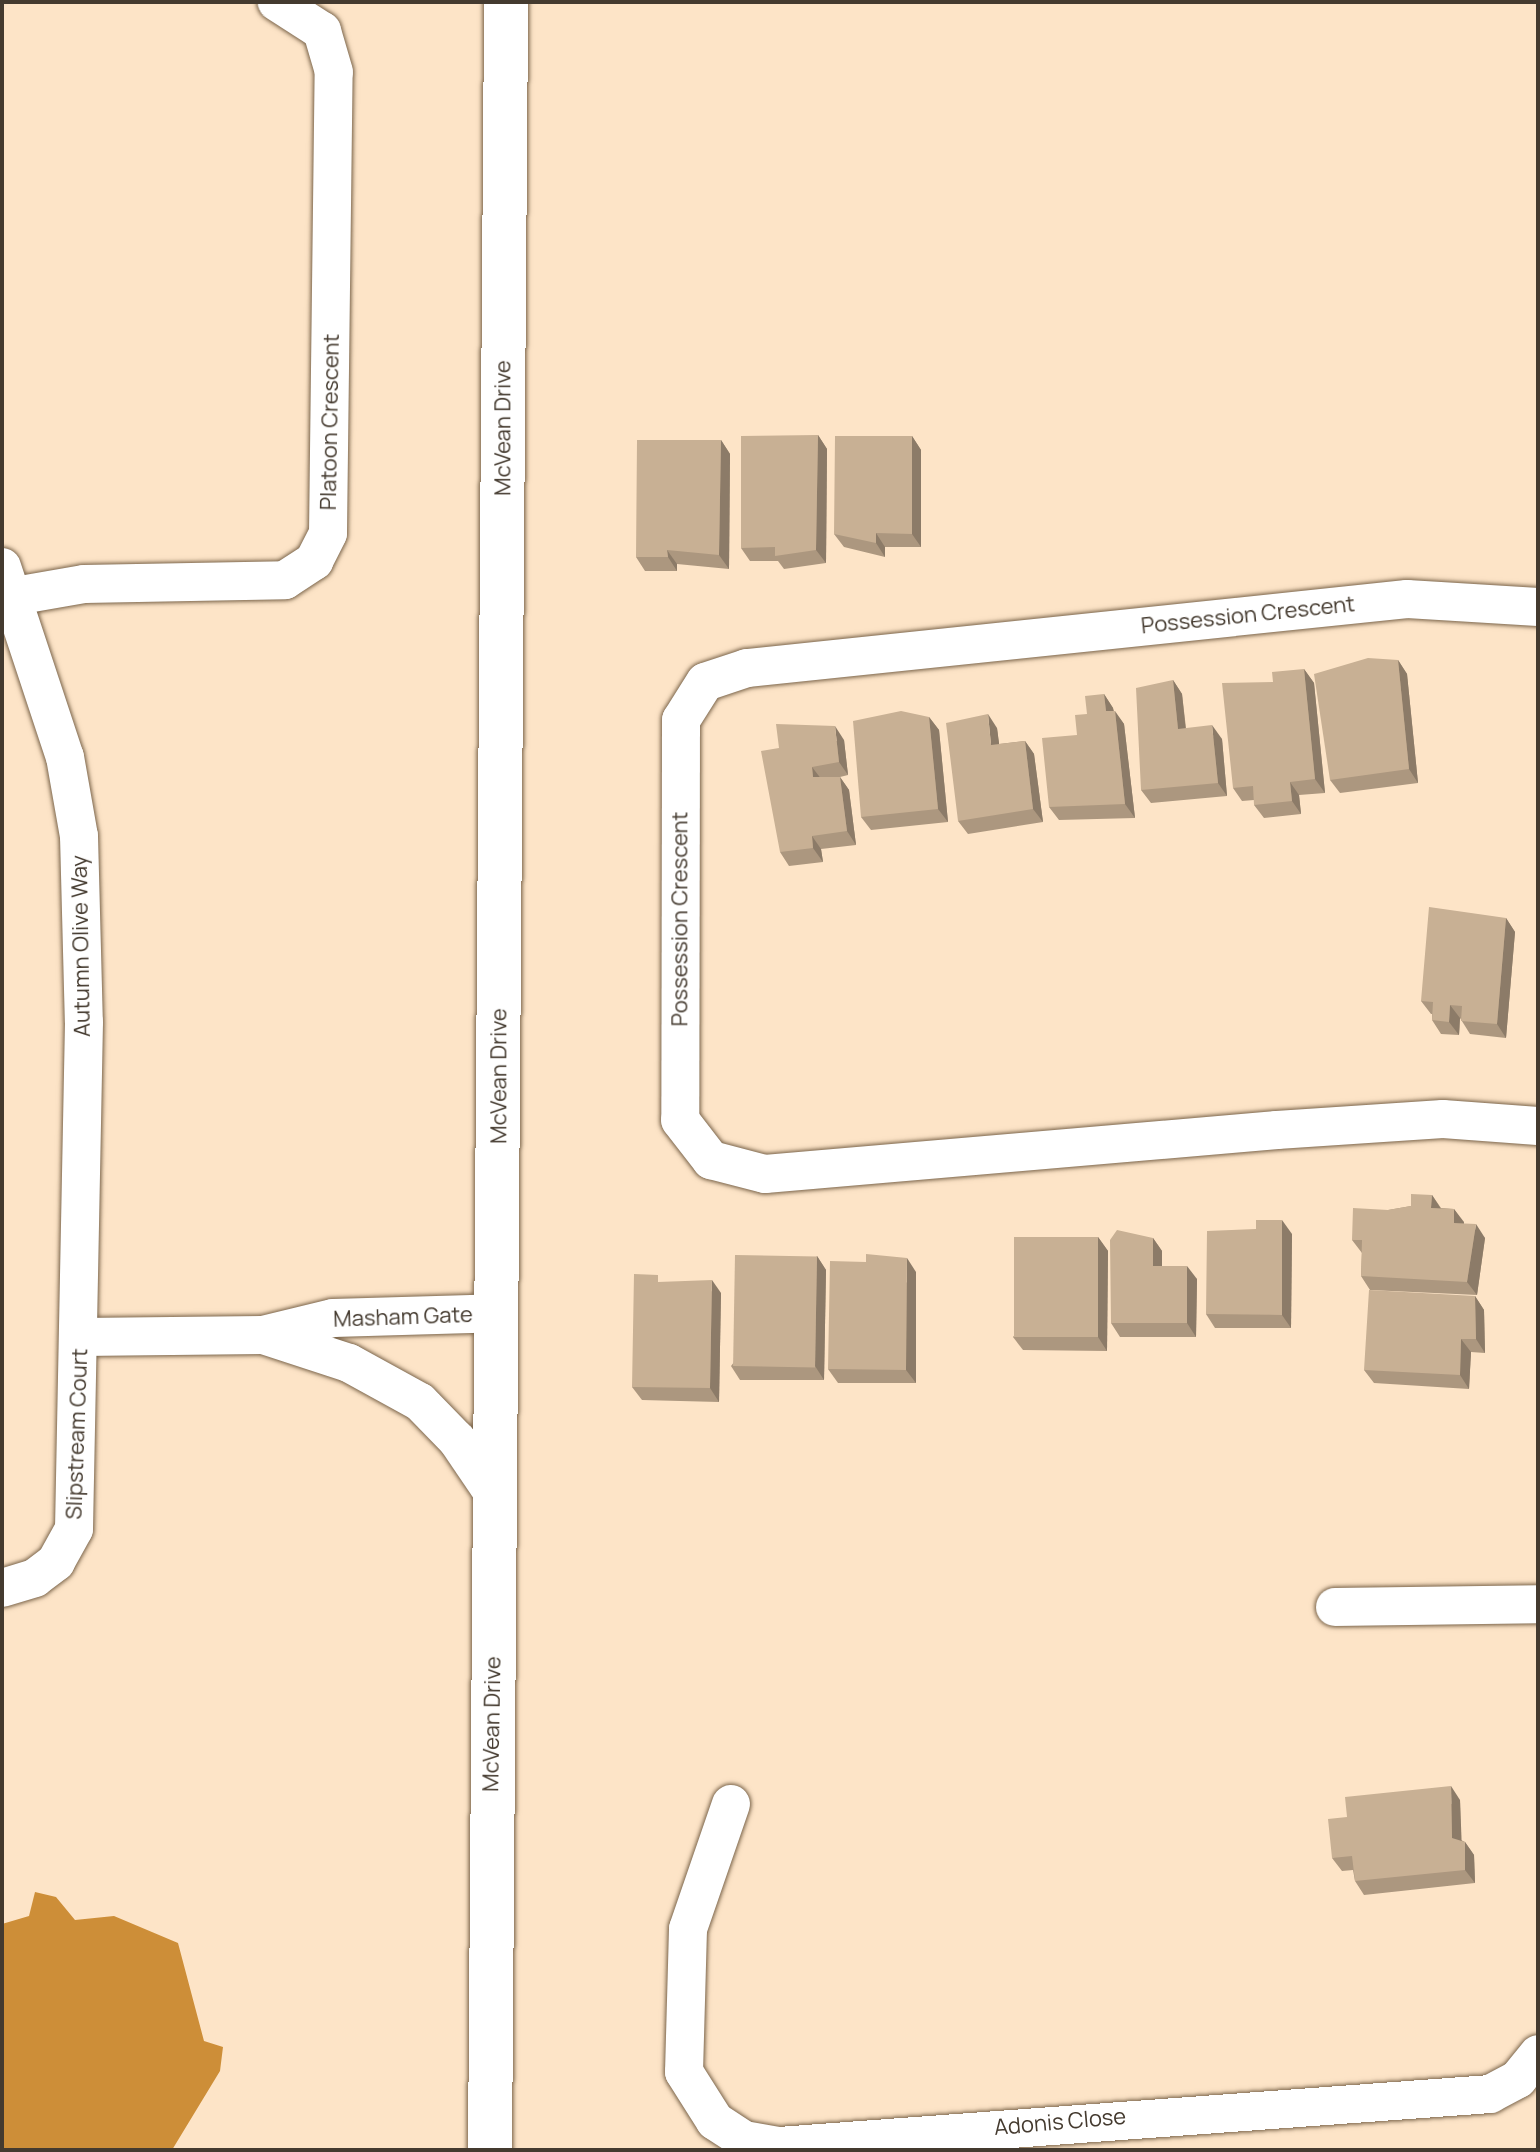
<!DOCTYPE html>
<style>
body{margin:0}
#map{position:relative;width:1540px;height:2152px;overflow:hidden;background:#fde4c7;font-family:Manrope,sans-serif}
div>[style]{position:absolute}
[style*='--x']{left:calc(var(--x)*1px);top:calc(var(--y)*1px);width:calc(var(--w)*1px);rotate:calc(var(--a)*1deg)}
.water>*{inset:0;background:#cd8e38}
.roads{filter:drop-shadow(0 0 2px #7b654b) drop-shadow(0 0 2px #7b654b)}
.street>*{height:38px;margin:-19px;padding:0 19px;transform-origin:19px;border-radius:19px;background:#fff}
.secondary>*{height:44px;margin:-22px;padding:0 22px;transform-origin:22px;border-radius:22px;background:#fff}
.wall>*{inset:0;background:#ac977f}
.shaded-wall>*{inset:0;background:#8c7b68}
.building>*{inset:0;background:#c8b094;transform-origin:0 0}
span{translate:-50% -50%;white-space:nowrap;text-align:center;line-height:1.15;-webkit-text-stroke:6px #fff;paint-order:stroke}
.street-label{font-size:22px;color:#443a2f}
.frame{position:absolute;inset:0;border:4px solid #443a2f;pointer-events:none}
</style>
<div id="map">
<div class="water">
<i style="clip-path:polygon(35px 1892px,56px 1897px,75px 1920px,114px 1916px,178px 1943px,204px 2041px,223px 2047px,220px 2071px,172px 2150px,2px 2150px,2px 1924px,29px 1916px)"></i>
</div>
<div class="roads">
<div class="street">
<i style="--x:2;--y:567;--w:200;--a:71.7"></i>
<i style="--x:65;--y:757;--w:80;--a:80"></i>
<i style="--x:79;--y:836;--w:186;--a:88.5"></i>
<i style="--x:84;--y:1022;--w:507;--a:91.13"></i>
<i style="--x:74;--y:1529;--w:38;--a:119"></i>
<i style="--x:56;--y:1562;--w:26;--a:143"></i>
<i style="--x:35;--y:1578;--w:34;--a:163"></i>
<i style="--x:15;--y:596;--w:70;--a:-9.9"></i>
<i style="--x:84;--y:584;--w:201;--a:-1.1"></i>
<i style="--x:285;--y:580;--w:35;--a:-33"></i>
<i style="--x:314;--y:561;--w:31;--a:-63"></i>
<i style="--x:328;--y:533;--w:461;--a:-89.3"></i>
<i style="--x:334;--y:72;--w:43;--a:-106.3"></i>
<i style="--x:322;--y:31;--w:54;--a:-147.2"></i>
<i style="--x:1538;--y:607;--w:131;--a:-176.5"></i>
<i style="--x:1407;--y:599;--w:664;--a:174.03"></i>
<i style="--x:747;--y:668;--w:44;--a:161.6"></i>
<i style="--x:705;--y:682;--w:45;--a:122.3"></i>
<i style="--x:681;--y:720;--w:400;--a:90.1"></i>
<i style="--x:680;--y:1120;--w:51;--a:52.2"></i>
<i style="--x:711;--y:1160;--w:56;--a:14.5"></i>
<i style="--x:765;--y:1174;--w:514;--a:-4.91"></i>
<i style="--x:1277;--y:1130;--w:166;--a:-3.8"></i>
<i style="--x:1443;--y:1119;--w:95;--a:4.2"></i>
<i style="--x:263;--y:1335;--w:90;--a:18"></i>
<i style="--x:349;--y:1363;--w:81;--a:28.8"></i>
<i style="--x:420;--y:1402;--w:53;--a:45.8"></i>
<i style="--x:457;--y:1440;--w:68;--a:55.8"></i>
<i style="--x:81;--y:1337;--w:182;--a:-0.6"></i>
<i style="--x:263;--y:1335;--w:72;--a:-13.7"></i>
<i style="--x:333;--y:1318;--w:164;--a:-1.7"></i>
<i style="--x:1335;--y:1607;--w:203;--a:-0.8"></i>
<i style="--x:731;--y:1804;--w:132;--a:109"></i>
<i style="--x:688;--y:1929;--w:143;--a:91.6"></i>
<i style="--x:684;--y:2072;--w:58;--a:57.7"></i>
<i style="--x:715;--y:2121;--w:35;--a:33"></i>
<i style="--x:744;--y:2140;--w:36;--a:10"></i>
<i style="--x:779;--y:2146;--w:713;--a:-4.18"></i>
<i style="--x:1490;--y:2094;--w:32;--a:-28"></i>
<i style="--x:1518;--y:2079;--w:32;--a:-51"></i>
</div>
<div class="secondary">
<i style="--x:490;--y:2150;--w:2148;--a:-89.57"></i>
</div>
</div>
<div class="wall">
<i style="clip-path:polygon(818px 435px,827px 449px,826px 563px,784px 569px,778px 561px,750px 561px,741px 548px)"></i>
<i style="clip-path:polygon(912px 436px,921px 450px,921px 547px,885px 547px,885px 557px,844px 547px,834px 534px)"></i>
<i style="clip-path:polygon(721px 440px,730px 454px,729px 569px,677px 564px,677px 571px,645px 571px,636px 557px)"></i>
<i style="clip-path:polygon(1398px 660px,1407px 674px,1418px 783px,1340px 793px,1330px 780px)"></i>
<i style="clip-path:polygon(1304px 669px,1314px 683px,1325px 793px,1299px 795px,1301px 814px,1264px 818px,1254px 805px,1254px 800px,1242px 801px,1233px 788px)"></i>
<i style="clip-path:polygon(1173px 680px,1182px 694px,1186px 728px,1222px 739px,1227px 796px,1151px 803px,1141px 790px)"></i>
<i style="clip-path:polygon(1104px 694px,1113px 708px,1114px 711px,1124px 724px,1135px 818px,1059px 820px,1049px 807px,1087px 714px)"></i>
<i style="clip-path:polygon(929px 717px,939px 730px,948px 822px,871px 830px,861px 817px)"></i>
<i style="clip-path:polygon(997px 728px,999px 744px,1025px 741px,1034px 754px,1043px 822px,968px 834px,958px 821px)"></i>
<i style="clip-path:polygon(844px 740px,848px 775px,840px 777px,849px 790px,856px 845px,821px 849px,823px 862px,789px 866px,780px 852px,779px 748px)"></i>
<i style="clip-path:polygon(1506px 918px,1515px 932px,1506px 1038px,1470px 1034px,1460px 1018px,1459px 1035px,1441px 1034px,1432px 1020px,1432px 1014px,1431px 1014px,1421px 1001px)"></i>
<i style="clip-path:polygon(1432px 1195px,1441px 1208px,1454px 1209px,1464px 1224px,1485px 1238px,1477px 1295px,1370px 1290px,1361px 1276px,1362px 1253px,1352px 1240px,1388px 1210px,1411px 1206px)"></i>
<i style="clip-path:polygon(1292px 1234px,1291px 1328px,1215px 1328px,1206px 1314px)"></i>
<i style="clip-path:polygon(1098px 1237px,1108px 1251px,1107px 1351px,1023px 1350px,1013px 1337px)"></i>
<i style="clip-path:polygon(1153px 1238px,1162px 1251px,1162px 1266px,1197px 1279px,1196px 1337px,1120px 1337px,1111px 1323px)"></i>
<i style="clip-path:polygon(817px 1256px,826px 1270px,824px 1380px,740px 1380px,731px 1366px)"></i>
<i style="clip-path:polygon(916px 1272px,916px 1383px,838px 1383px,828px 1369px)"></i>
<i style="clip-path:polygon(663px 1282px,721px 1293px,719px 1402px,642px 1400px,632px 1387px)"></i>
<i style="clip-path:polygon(1475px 1296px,1484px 1310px,1485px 1353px,1471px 1352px,1469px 1389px,1374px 1383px,1364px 1370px)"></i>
<i style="clip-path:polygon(1460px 1800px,1461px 1840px,1465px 1842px,1474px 1855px,1475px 1883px,1364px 1895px,1355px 1881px,1353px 1870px,1342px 1871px,1332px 1858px)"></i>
</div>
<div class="shaded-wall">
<i style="clip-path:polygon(818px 435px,827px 449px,826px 563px,816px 550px)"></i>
<i style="clip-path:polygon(912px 436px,921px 450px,921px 547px,912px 534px)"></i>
<i style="clip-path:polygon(721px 440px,730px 454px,729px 569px,719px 555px)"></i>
<i style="clip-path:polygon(876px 533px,885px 547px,885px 557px,876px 543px)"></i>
<i style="clip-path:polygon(667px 550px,677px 564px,677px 571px,668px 557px)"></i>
<i style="clip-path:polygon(1398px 660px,1407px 674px,1418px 783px,1409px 769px)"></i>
<i style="clip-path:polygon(1304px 669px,1314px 683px,1325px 793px,1315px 779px)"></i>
<i style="clip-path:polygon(1173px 680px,1182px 694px,1187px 742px,1178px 729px)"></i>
<i style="clip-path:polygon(1104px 694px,1113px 708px,1115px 725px,1106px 711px)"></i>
<i style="clip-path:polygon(1115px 711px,1124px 724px,1135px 818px,1125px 804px)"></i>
<i style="clip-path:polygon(988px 714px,997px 728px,1001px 758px,991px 745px)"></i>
<i style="clip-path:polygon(929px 717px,939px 730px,948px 822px,938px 809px)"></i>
<i style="clip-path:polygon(1212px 725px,1222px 739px,1227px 796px,1218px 783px)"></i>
<i style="clip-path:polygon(835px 726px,844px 740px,848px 775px,839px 762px)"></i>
<i style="clip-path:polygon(1025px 741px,1034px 754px,1043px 822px,1033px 809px)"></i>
<i style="clip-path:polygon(812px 767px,822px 780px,813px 777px)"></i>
<i style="clip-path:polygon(840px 777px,849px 790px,856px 845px,847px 831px)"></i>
<i style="clip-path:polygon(1290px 782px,1299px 795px,1301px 814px,1292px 801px)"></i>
<i style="clip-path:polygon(812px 836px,821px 849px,823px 862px,813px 848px)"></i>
<i style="clip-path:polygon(1506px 918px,1515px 932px,1506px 1038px,1497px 1024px)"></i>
<i style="clip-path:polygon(1450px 1005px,1460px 1018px,1459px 1035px,1449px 1022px)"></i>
<i style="clip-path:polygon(1432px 1195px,1441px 1209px,1431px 1208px)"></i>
<i style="clip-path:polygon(1454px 1209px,1464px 1222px,1463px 1236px,1454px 1223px)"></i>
<i style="clip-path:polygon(1282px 1220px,1292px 1234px,1291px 1328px,1282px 1315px)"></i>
<i style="clip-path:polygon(1476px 1224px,1485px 1238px,1477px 1295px,1467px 1282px)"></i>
<i style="clip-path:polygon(1098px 1237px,1108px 1251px,1107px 1351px,1098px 1337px)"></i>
<i style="clip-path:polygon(1153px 1238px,1162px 1251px,1162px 1279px,1153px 1266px)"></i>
<i style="clip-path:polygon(817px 1256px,826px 1270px,824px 1380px,815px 1366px)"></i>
<i style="clip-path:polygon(907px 1258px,916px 1272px,916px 1383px,906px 1370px)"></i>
<i style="clip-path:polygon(1187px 1266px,1197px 1279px,1196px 1337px,1187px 1323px)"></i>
<i style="clip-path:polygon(712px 1280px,721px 1293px,719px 1402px,710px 1388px)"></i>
<i style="clip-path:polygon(1475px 1296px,1484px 1310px,1485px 1353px,1476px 1339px)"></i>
<i style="clip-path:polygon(1461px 1339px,1471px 1352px,1469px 1389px,1460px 1375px)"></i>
<i style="clip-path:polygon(1451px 1786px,1460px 1800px,1462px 1851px,1452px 1838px)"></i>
<i style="clip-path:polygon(1465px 1842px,1474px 1855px,1475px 1883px,1465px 1870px)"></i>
</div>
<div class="building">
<i style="clip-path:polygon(818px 435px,816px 550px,775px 556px,775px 547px,741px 548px,741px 436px)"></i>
<i style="clip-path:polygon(835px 436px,912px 436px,912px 534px,876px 533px,876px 543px,834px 534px)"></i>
<i style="clip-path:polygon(637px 440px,721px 440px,719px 555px,667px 550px,668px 557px,636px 557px)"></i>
<i style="clip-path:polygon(1368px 658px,1398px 660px,1409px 769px,1330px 780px,1314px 674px)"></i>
<i style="clip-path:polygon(1304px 669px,1315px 779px,1290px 782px,1292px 801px,1254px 805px,1253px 786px,1233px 788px,1222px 683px,1273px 682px,1272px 672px)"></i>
<i style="clip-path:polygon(1173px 680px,1178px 729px,1212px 725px,1218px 783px,1141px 790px,1136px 688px)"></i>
<i style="clip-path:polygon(1104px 694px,1106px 711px,1115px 711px,1125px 804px,1049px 807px,1042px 738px,1077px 735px,1075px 715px,1087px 714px,1085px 696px)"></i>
<i style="clip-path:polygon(901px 711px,929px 717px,938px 809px,861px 817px,853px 721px)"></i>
<i style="clip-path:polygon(988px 714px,991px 745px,1025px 741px,1033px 809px,958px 821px,946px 723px)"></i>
<i style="clip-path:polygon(776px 724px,835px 726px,839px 762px,812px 767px,813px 777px,840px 777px,847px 831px,812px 836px,813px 848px,780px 852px,761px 751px,779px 748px)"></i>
<i style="clip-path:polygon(1429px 907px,1506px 918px,1497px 1024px,1461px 1021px,1462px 1006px,1450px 1005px,1449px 1022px,1432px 1020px,1433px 1002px,1421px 1001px)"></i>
<i style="clip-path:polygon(1411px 1194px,1432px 1195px,1431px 1208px,1454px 1209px,1454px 1223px,1476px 1224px,1467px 1282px,1361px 1276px,1362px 1240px,1352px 1240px,1353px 1208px,1388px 1210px,1411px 1206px)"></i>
<i style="clip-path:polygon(1256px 1220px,1282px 1220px,1282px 1315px,1206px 1314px,1207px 1231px,1256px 1229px)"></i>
<i style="clip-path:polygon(1117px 1230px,1153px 1238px,1153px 1266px,1187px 1266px,1187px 1323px,1111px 1323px,1110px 1240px)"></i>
<i style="left:1098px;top:1237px;width:100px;height:84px;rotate:90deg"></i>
<i style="clip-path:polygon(866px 1254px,907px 1258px,906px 1370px,828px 1369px,830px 1261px,866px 1262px)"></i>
<i style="left:735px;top:1255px;width:82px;height:111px;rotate:1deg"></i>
<i style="clip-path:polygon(634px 1274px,658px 1275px,658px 1282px,712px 1280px,710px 1388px,632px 1387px)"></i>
<i style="clip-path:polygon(1369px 1290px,1475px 1296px,1476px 1339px,1461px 1339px,1460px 1375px,1364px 1370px)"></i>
<i style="clip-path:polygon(1451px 1786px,1452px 1838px,1465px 1842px,1465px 1870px,1355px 1881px,1352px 1856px,1332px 1858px,1328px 1819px,1347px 1817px,1345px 1797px)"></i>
</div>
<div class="street-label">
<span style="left:330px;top:422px;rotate:-89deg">Platoon Crescent</span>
<span style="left:503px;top:428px;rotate:-90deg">McVean Drive</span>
<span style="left:1248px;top:615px;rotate:-6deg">Possession Crescent</span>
<span style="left:680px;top:919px;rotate:-90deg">Possession Crescent</span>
<span style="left:81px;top:946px;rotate:-91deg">Autumn Olive Way</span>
<span style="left:499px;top:1076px;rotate:-90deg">McVean Drive</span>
<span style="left:403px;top:1317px;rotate:-2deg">Masham Gate</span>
<span style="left:77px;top:1434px;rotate:-88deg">Slipstream Court</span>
<span style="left:492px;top:1724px;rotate:-89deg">McVean Drive</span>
<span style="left:1060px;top:2122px;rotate:-5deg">Adonis Close</span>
</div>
<div class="frame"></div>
</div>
